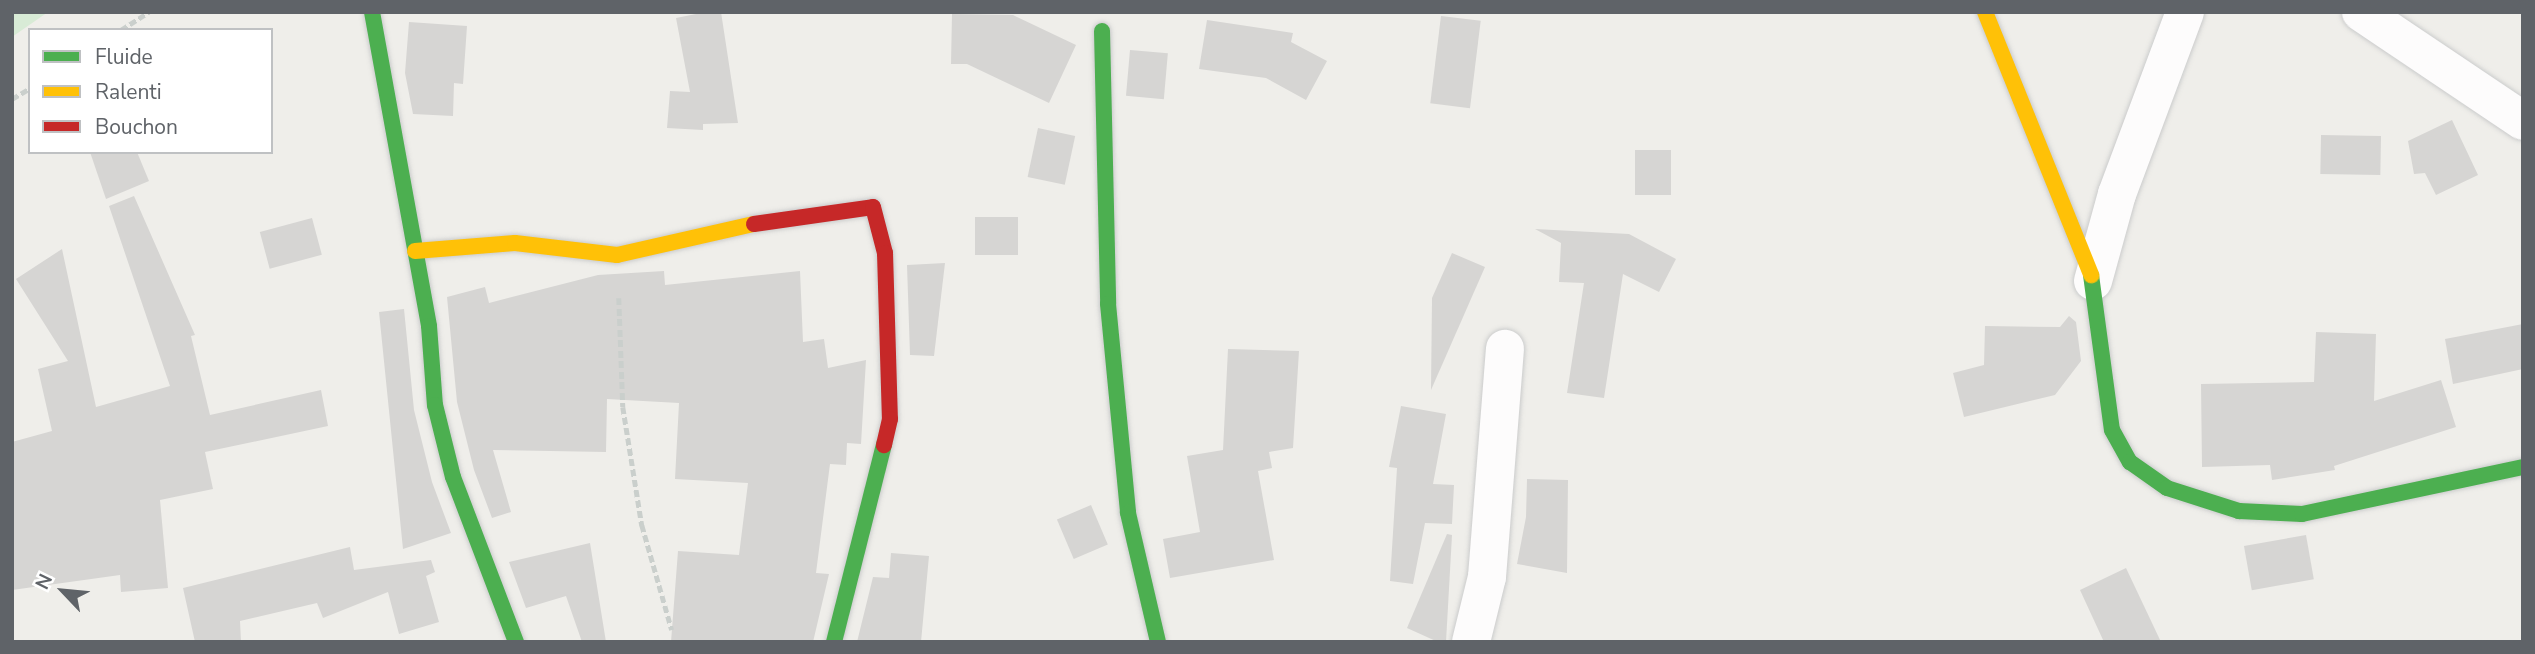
<!DOCTYPE html>
<style>
body{margin:0}
#map{position:relative;width:2535px;height:654px;overflow:hidden;background:#efeeea;font-family:"Nunito Sans",sans-serif}
div>[style]{position:absolute}
[style*='--x']{left:calc(var(--x)*1px);top:calc(var(--y)*1px);width:calc(var(--w)*1px);rotate:calc(var(--a)*1deg)}
.green>*{inset:0;background:#d8ebd6}
.building>*{inset:0;background:#d6d5d3;transform-origin:0 0}
.path>*{height:4.5px;margin-top:-2.25px;transform-origin:0;background:repeating-linear-gradient(90deg,#cacfcc 0 7px,transparent 0 10.5px)}
.roads{filter:drop-shadow(0 0 2px #cbcccc) drop-shadow(0 0 2px #cbcccc)}
.street>*{height:38px;margin:-19px;padding:0 19px;transform-origin:19px;border-radius:19px;background:#fdfcfc}
.fast>*{height:16px;margin:-8px;padding:0 8px;transform-origin:8px;border-radius:8px;background:#4caf50}
.slow>*{height:16px;margin:-8px;padding:0 8px;transform-origin:8px;border-radius:8px;background:#ffc107}
.jam>*{height:16px;margin:-8px;padding:0 8px;transform-origin:8px;border-radius:8px;background:#c62828}
span{translate:-50% -50%;white-space:nowrap;text-align:center;line-height:1.15;-webkit-text-stroke:6px #fff;paint-order:stroke}
.frame{position:absolute;inset:0;border:14px solid #5f6368;pointer-events:none}
.legend{position:absolute;left:28px;top:28px;width:245px;height:126px;box-sizing:border-box;background:#fff;border:2px solid #bfc1c3;margin:0;padding:9px 12px;list-style:none;font-size:21px;color:#5f6368}
.legend li{display:flex;align-items:center;gap:14px;height:35px}
.legend b{width:35px;border:2px solid #bfc1c3}
.north{position:absolute;left:28px;top:556px;width:70px;height:70px;-webkit-text-stroke:5px #fff;paint-order:stroke;rotate:296deg;font-size:19px;font-weight:700;line-height:28px;text-align:center;color:#5f6368}
.north::after{content:'';display:block;margin:auto;width:24px;height:32px;background:#5f6368;clip-path:polygon(50% 0,100% 100%,50% 72%,0 100%)}
</style>
<div id="map">
<div class="green">
<i style="clip-path:polygon(12px 12px,48px 12px,12px 37px)"></i>
</div>
<div class="building">
<i style="clip-path:polygon(706px 12px,721px 12px,738px 123px,703px 124px,703px 130px,667px 128px,670px 91px,690px 92px,676px 18px)"></i>
<i style="clip-path:polygon(952px 14px,1013px 15px,1076px 45px,1049px 103px,967px 64px,951px 64px)"></i>
<i style="left:1441px;top:16px;width:40px;height:88px;rotate:7deg"></i>
<i style="clip-path:polygon(1207px 20px,1293px 33px,1291px 42px,1327px 61px,1306px 100px,1266px 78px,1199px 69px)"></i>
<i style="clip-path:polygon(409px 22px,467px 26px,463px 84px,454px 83px,453px 116px,413px 114px,405px 73px)"></i>
<i style="left:1130px;top:50px;width:38px;height:46px;rotate:5deg"></i>
<i style="clip-path:polygon(2452px 120px,2478px 175px,2436px 195px,2425px 173px,2414px 174px,2408px 141px)"></i>
<i style="left:1038px;top:128px;width:38px;height:50px;rotate:12deg"></i>
<i style="left:2381px;top:136px;width:39px;height:60px;rotate:91deg"></i>
<i style="left:1635px;top:150px;width:36px;height:45px"></i>
<i style="clip-path:polygon(90px 152px,137px 152px,149px 181px,106px 199px)"></i>
<i style="clip-path:polygon(134px 196px,195px 335px,191px 336px,210px 415px,321px 390px,328px 426px,205px 452px,213px 489px,160px 500px,168px 588px,121px 592px,120px 575px,12px 590px,12px 442px,52px 431px,38px 369px,68px 361px,16px 279px,62px 249px,96px 407px,170px 386px,109px 206px)"></i>
<i style="left:975px;top:217px;width:43px;height:38px"></i>
<i style="left:312px;top:218px;width:38px;height:54px;rotate:75deg"></i>
<i style="clip-path:polygon(1535px 229px,1629px 234px,1676px 259px,1659px 292px,1623px 274px,1604px 398px,1567px 393px,1584px 283px,1559px 282px,1561px 243px)"></i>
<i style="clip-path:polygon(1452px 253px,1485px 267px,1431px 390px,1432px 298px)"></i>
<i style="clip-path:polygon(945px 263px,934px 356px,910px 355px,907px 265px)"></i>
<i style="clip-path:polygon(664px 271px,665px 285px,800px 271px,803px 342px,824px 339px,828px 368px,866px 360px,861px 444px,847px 443px,846px 465px,830px 464px,816px 573px,829px 574px,813px 642px,671px 642px,678px 551px,739px 555px,748px 483px,675px 479px,679px 403px,607px 399px,606px 452px,493px 450px,511px 512px,492px 518px,474px 470px,457px 402px,447px 297px,485px 287px,489px 303px,598px 275px)"></i>
<i style="clip-path:polygon(404px 309px,414px 410px,432px 482px,451px 533px,403px 549px,379px 312px)"></i>
<i style="clip-path:polygon(2069px 316px,2076px 322px,2081px 361px,2055px 395px,1964px 417px,1953px 373px,1984px 365px,1985px 326px,2060px 327px)"></i>
<i style="clip-path:polygon(2523px 324px,2523px 369px,2453px 384px,2445px 339px)"></i>
<i style="clip-path:polygon(2316px 332px,2376px 334px,2374px 401px,2441px 380px,2456px 427px,2334px 466px,2335px 470px,2272px 480px,2270px 465px,2202px 467px,2201px 384px,2314px 382px)"></i>
<i style="clip-path:polygon(1228px 349px,1299px 351px,1293px 448px,1269px 452px,1272px 468px,1258px 471px,1274px 560px,1170px 578px,1163px 539px,1200px 532px,1187px 456px,1223px 450px)"></i>
<i style="clip-path:polygon(1401px 406px,1446px 414px,1433px 484px,1454px 485px,1452px 524px,1425px 523px,1413px 584px,1390px 581px,1397px 468px,1389px 467px)"></i>
<i style="clip-path:polygon(1527px 479px,1568px 480px,1567px 573px,1517px 564px,1526px 517px)"></i>
<i style="left:1091px;top:505px;width:43px;height:37px;rotate:67deg"></i>
<i style="clip-path:polygon(1447px 534px,1452px 535px,1446px 642px,1438px 642px,1407px 628px)"></i>
<i style="left:2306px;top:535px;width:45px;height:63px;rotate:80deg"></i>
<i style="clip-path:polygon(590px 543px,606px 642px,582px 642px,566px 596px,526px 608px,509px 562px)"></i>
<i style="clip-path:polygon(350px 547px,354px 570px,431px 560px,435px 572px,426px 576px,439px 622px,399px 634px,388px 592px,323px 618px,317px 603px,240px 621px,241px 642px,195px 642px,183px 588px)"></i>
<i style="clip-path:polygon(891px 553px,929px 556px,921px 642px,857px 642px,873px 577px,889px 578px)"></i>
<i style="clip-path:polygon(2126px 568px,2161px 642px,2104px 642px,2080px 590px)"></i>
</div>
<div class="path">
<i style="--x:121;--y:30;--w:33;--a:-33"></i>
<i style="--x:12;--y:99;--w:21;--a:-31"></i>
<i style="--x:619;--y:298;--w:109;--a:87.9"></i>
<i style="--x:623;--y:407;--w:120;--a:80.9"></i>
<i style="--x:642;--y:525;--w:109;--a:74.1"></i>
</div>
<div class="roads">
<div class="street">
<i style="--x:2361;--y:12;--w:195;--a:33.9"></i>
<i style="--x:2093;--y:281;--w:90;--a:-74.6"></i>
<i style="--x:2117;--y:194;--w:194;--a:-69.5"></i>
<i style="--x:1471;--y:642;--w:67;--a:-76.2"></i>
<i style="--x:1487;--y:577;--w:229;--a:-85.5"></i>
</div>
<div class="fast">
<i style="--x:372;--y:12;--w:319;--a:79.7"></i>
<i style="--x:429;--y:326;--w:79;--a:85.7"></i>
<i style="--x:435;--y:405;--w:74;--a:76"></i>
<i style="--x:453;--y:477;--w:177;--a:69.1"></i>
<i style="--x:1102;--y:31;--w:273;--a:88.7"></i>
<i style="--x:1108;--y:304;--w:210;--a:84.5"></i>
<i style="--x:1128;--y:513;--w:132;--a:76.9"></i>
<i style="--x:2091;--y:275;--w:156;--a:82.3"></i>
<i style="--x:2112;--y:430;--w:37;--a:61"></i>
<i style="--x:2130;--y:462;--w:45;--a:35.1"></i>
<i style="--x:2167;--y:488;--w:76;--a:17.7"></i>
<i style="--x:2239;--y:511;--w:63;--a:2.7"></i>
<i style="--x:2302;--y:514;--w:226;--a:-12"></i>
<i style="--x:834;--y:642;--w:203;--a:-75.8"></i>
</div>
<div class="slow">
<i style="--x:1985;--y:12;--w:284;--a:68"></i>
<i style="--x:415;--y:251;--w:100;--a:-4.6"></i>
<i style="--x:515;--y:243;--w:103;--a:6.7"></i>
<i style="--x:617;--y:255;--w:140;--a:-12.8"></i>
</div>
<div class="jam">
<i style="--x:754;--y:224;--w:120;--a:-8.1"></i>
<i style="--x:873;--y:207;--w:48;--a:75.4"></i>
<i style="--x:885;--y:253;--w:166;--a:88.3"></i>
<i style="--x:890;--y:419;--w:27;--a:103"></i>
</div>
</div>
<div class="frame"></div>
<ul class="legend">
<li><b style="height:9px;background:#4caf50"></b>Fluide</li>
<li><b style="height:9px;background:#ffc107"></b>Ralenti</li>
<li><b style="height:9px;background:#c62828"></b>Bouchon</li>
</ul>
<div class="north">N</div>
</div>
